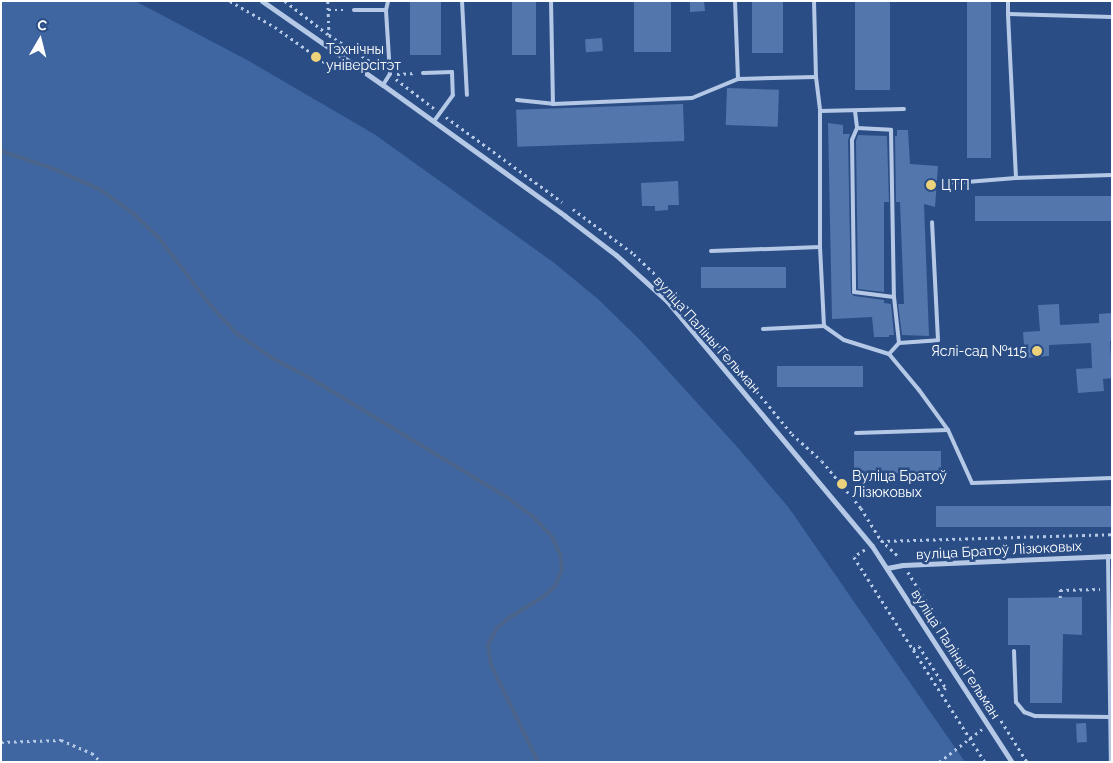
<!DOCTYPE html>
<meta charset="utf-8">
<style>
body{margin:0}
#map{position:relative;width:1113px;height:763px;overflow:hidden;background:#2a4d85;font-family:Raleway,sans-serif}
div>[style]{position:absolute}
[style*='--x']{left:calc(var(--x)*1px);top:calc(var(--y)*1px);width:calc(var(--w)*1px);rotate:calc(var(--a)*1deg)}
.green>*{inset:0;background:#3f66a1}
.stream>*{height:4px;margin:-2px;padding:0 2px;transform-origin:2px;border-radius:2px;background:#4b648c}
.building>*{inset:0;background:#5376ac;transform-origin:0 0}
.path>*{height:2.5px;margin-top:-1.25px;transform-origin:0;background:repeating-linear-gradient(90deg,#b5c9e7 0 2.5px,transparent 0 6.5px)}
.service>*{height:4px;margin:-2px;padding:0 2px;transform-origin:2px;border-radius:2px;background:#b5c9e7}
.minor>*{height:5px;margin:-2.5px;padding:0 2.5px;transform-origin:2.5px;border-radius:2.5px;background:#b5c9e7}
.dots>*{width:14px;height:14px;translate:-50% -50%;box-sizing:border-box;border:2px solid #2a4d85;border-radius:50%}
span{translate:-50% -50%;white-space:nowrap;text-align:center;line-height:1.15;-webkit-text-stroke:5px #2a4d85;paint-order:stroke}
.poi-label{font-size:14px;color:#fff}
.left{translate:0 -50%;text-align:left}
.right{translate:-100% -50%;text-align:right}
.street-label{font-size:14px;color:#fff}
.frame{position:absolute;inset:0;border:2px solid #fff;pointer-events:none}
.north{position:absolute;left:15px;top:15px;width:50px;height:50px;-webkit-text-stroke:4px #2a4d85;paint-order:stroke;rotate:8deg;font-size:14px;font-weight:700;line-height:20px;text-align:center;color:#fff}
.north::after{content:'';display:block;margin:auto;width:18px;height:22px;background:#fff;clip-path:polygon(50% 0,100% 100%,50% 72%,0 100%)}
</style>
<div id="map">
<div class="green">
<i style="clip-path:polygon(1px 1px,135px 1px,249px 61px,374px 134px,553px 262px,598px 299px,641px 341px,739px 449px,789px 508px,965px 762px,1px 762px)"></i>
</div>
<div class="stream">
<i style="--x:1;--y:151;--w:56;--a:18.8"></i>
<i style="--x:54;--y:169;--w:51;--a:24.1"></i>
<i style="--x:101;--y:190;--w:39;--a:36"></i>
<i style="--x:133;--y:213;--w:36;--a:44"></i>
<i style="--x:159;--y:238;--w:84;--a:52.7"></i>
<i style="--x:210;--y:305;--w:38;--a:47"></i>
<i style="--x:236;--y:333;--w:44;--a:34.8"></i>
<i style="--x:272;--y:358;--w:43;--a:27.8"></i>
<i style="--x:310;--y:378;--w:232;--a:31.2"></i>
<i style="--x:508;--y:498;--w:31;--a:37"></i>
<i style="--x:533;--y:517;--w:28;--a:46"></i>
<i style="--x:552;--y:537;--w:19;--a:65"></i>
<i style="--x:560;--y:554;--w:15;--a:82"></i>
<i style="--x:562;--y:569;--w:17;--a:111"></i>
<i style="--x:556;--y:585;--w:16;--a:137"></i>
<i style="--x:544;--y:596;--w:40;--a:148"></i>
<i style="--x:510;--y:617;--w:17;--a:140"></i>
<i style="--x:497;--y:628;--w:18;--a:119"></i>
<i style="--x:488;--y:644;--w:21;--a:82"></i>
<i style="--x:491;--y:665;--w:108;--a:64.1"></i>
</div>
<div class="building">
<i style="left:410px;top:1px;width:31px;height:54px"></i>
<i style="left:512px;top:1px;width:24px;height:54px"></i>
<i style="left:634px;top:1px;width:37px;height:51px"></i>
<i style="clip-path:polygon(690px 1px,704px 1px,705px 11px,690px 12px)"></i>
<i style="left:752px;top:1px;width:31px;height:52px"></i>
<i style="left:855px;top:1px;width:35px;height:89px"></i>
<i style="left:967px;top:1px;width:24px;height:157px"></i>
<i style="left:602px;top:38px;width:13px;height:17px;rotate:86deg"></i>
<i style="left:727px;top:88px;width:52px;height:37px;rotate:2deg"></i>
<i style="left:683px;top:104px;width:37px;height:167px;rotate:88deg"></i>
<i style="clip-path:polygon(828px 123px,843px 125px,843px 134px,850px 134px,848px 140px,851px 293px,854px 296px,884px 300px,884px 303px,891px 304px,894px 335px,889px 335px,889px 337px,874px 337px,872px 317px,832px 319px)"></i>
<i style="clip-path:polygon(897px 130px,908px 130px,910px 164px,938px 166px,935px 207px,924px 204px,929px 336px,902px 335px,898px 304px,904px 304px,900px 202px,896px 202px,895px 136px,897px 136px)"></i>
<i style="clip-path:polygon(858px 135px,887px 136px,889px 202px,884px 202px,884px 292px,858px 289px,856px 141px)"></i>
<i style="clip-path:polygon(678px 181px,679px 205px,668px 205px,668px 210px,655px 211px,655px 206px,642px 206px,641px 183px)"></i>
<i style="left:1112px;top:196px;width:25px;height:137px;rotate:90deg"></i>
<i style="left:786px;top:267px;width:21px;height:85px;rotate:90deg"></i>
<i style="clip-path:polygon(1059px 304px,1060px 325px,1099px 323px,1099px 314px,1112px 313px,1112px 341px,1110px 341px,1112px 378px,1103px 379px,1104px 391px,1078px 393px,1076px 369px,1092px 368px,1091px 343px,1049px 345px,1049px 356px,1025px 358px,1023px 332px,1040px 331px,1038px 305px)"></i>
<i style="left:863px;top:366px;width:21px;height:86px;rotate:90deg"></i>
<i style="left:941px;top:451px;width:22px;height:87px;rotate:90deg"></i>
<i style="left:1112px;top:506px;width:21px;height:176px;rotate:90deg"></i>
<i style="clip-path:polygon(1082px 597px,1082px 635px,1063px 634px,1062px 703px,1030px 703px,1030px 645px,1008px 645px,1008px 598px)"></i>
<i style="left:1086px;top:723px;width:19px;height:10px;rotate:87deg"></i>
</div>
<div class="path">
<i style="--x:230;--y:1;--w:52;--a:30"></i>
<i style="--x:275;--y:27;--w:76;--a:35.4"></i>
<i style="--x:285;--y:1;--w:56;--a:37.7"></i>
<i style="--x:329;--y:35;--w:62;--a:32.4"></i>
<i style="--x:328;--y:1;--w:34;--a:88"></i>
<i style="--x:328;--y:10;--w:19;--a:0"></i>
<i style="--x:397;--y:74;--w:19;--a:-3"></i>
<i style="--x:396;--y:79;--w:49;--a:37.6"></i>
<i style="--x:446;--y:117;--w:144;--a:36.2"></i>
<i style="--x:573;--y:209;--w:76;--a:36.4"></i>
<i style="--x:634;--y:254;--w:61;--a:43.7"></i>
<i style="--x:678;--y:296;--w:179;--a:50.4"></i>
<i style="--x:792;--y:434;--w:40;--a:42"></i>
<i style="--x:822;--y:461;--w:61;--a:50.3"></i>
<i style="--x:861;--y:508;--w:38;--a:58"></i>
<i style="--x:881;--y:540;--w:25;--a:43"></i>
<i style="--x:881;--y:541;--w:231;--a:-1.7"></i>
<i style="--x:865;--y:550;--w:13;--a:148"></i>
<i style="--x:854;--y:557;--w:243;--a:57.4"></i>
<i style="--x:908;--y:572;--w:224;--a:57.9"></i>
<i style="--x:1060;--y:598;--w:8;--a:-90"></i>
<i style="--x:1060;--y:590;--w:40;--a:-1.4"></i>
<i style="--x:913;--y:649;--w:7;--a:-27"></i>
<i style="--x:919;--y:646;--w:50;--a:57.3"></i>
<i style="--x:946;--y:688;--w:6;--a:141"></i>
<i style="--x:1;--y:742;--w:60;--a:-1.9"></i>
<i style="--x:61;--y:740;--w:34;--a:23"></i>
<i style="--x:92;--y:753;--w:13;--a:45"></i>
<i style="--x:939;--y:762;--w:54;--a:-37.5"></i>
</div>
<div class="service">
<i style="--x:462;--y:1;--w:94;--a:87"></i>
<i style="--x:551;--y:1;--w:103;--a:88.9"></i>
<i style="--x:735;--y:1;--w:78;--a:87.8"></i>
<i style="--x:814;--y:1;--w:76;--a:88.5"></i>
<i style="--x:816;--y:77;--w:34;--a:83"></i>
<i style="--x:820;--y:111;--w:136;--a:90"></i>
<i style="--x:820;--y:247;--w:79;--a:87.1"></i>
<i style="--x:1008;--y:1;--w:13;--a:90"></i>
<i style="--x:354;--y:10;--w:32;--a:0"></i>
<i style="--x:423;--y:73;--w:29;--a:-2"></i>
<i style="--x:452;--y:72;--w:23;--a:88"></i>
<i style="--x:453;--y:95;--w:32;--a:126"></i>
<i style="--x:383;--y:85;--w:13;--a:-58"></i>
<i style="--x:390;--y:74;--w:64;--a:-93.6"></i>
<i style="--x:386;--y:10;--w:9;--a:-77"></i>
<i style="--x:517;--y:100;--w:36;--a:6"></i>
<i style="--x:553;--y:104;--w:139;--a:-2.5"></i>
<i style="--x:692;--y:98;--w:50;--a:-22.4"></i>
<i style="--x:738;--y:79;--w:78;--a:-1.5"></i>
<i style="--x:820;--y:111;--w:84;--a:-1.4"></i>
<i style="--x:855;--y:111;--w:17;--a:83"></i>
<i style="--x:857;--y:128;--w:13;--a:113"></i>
<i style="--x:852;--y:140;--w:152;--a:89.2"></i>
<i style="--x:854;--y:292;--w:40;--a:7.1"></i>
<i style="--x:857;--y:128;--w:34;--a:3"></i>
<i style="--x:891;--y:130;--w:167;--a:89"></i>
<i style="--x:894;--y:297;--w:46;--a:83.8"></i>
<i style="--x:899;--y:343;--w:39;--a:-4"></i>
<i style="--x:938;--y:340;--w:118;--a:-92.9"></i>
<i style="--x:1016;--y:178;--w:164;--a:-92.8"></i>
<i style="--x:1008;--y:14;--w:104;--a:1.7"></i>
<i style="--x:954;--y:183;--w:62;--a:-4.6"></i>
<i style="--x:1016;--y:178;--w:96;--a:-1.8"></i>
<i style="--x:711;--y:251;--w:109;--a:-2.1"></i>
<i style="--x:763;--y:329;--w:61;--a:-2.8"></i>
<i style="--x:824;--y:326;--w:24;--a:35"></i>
<i style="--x:844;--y:340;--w:47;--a:17.3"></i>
<i style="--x:889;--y:354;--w:47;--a:50.2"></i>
<i style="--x:919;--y:390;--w:49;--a:54.1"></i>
<i style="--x:948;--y:430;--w:58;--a:65.6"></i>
<i style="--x:972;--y:483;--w:140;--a:-2"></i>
<i style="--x:889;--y:354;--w:15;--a:-48"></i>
<i style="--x:856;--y:433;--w:92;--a:-1.9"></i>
<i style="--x:1108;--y:556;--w:206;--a:89.2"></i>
<i style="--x:1014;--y:651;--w:51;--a:87.8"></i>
<i style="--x:1016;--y:702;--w:13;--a:51"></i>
<i style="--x:1024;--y:712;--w:12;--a:20"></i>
<i style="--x:1035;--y:716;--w:75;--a:0.8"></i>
</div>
<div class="minor">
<i style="--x:262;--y:1;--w:147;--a:34.8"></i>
<i style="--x:383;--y:85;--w:224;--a:35.7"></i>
<i style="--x:565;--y:216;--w:64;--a:37.4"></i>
<i style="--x:616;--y:255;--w:69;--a:42"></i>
<i style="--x:667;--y:301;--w:319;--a:50.1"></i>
<i style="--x:872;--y:546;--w:257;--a:57.1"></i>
<i style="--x:887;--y:568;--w:16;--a:-11"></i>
<i style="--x:903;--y:565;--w:209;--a:-2.5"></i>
</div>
<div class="dots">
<i style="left:316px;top:57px;background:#edd27c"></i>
<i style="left:931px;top:185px;background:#edd27c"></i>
<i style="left:1037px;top:351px;background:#edd27c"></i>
<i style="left:842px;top:484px;background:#edd27c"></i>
</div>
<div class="poi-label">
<span class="left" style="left:326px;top:57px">Тэхнічны<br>універсітэт</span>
<span class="left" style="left:941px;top:185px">ЦТП</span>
<span class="right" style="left:1027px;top:351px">Яслі-сад №115</span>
<span class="left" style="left:852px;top:484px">Вуліца Братоў<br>Лізюковых</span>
</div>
<div class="street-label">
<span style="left:707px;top:334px;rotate:48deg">вуліца Паліны Гельман</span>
<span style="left:999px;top:550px;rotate:-3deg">вуліца Братоў Лізюковых</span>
<span style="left:956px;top:654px;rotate:57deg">вуліца Паліны Гельман</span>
</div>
<div class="frame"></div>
<div class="north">С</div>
</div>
